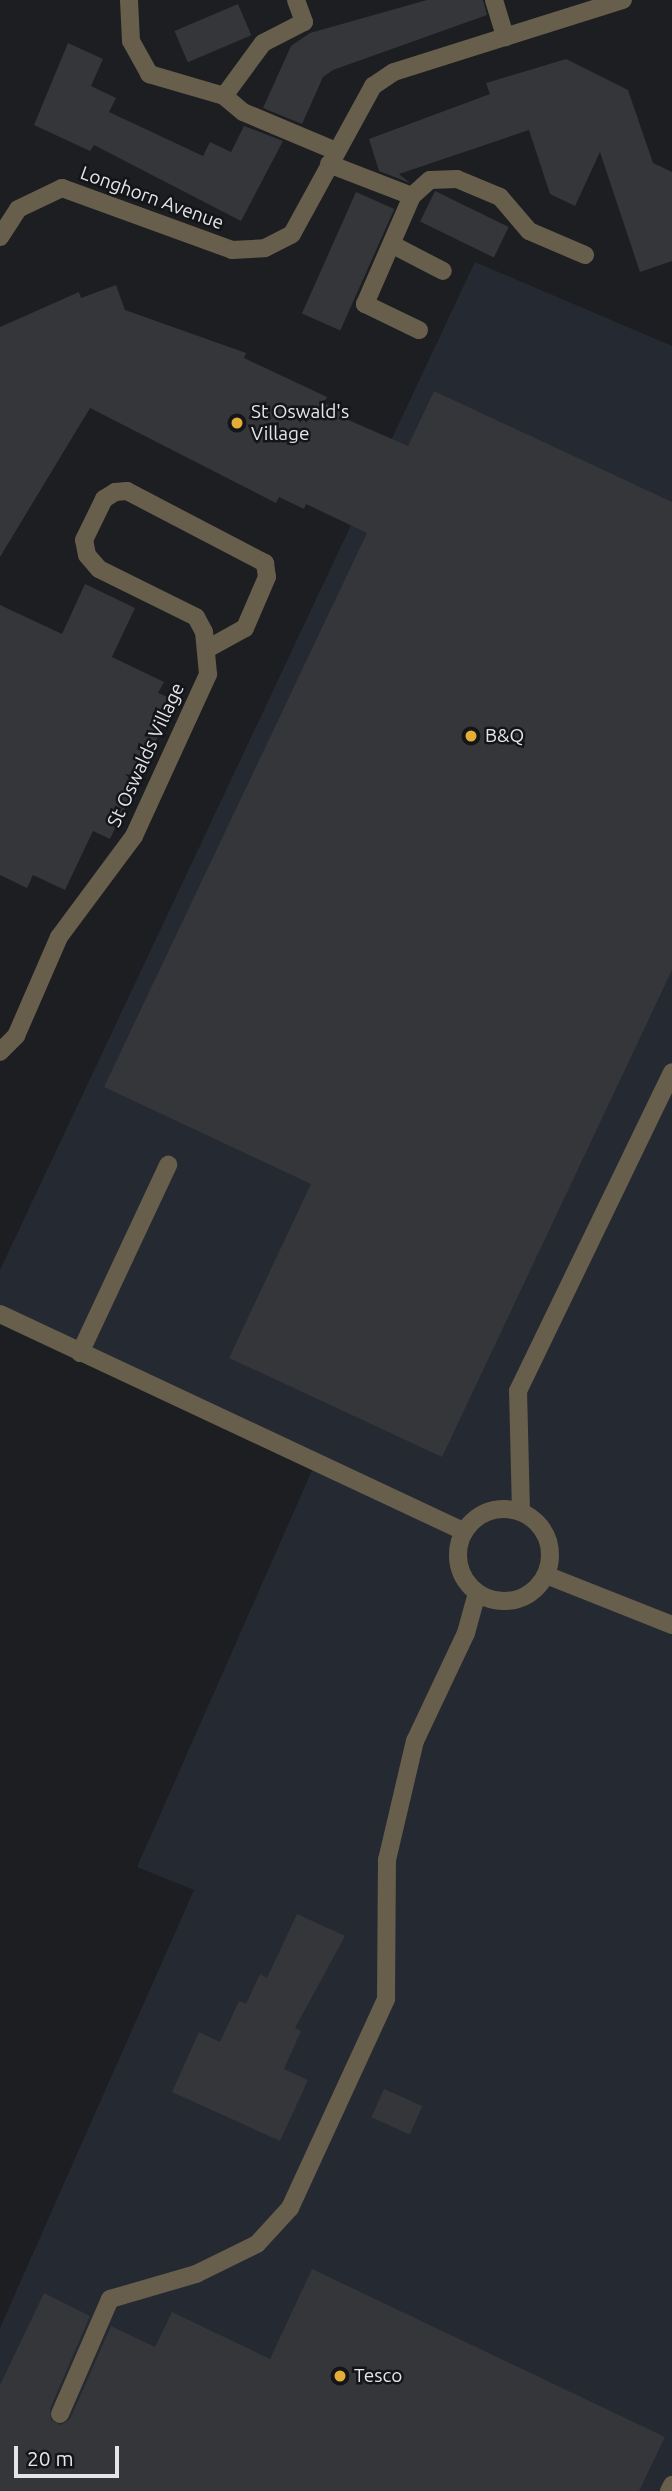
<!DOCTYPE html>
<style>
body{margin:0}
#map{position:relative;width:672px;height:2491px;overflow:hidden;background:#1c1e22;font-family:Ubuntu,sans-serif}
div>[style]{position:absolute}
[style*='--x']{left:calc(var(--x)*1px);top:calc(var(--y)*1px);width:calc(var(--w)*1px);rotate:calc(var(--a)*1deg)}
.built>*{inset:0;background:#252932}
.building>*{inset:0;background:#34363a;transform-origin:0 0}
.minor>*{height:18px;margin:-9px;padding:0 9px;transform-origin:9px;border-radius:9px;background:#685e4c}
.minor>.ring{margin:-9px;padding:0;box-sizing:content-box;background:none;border:18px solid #685e4c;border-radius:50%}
.dots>*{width:19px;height:19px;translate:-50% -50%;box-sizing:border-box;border:4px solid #131519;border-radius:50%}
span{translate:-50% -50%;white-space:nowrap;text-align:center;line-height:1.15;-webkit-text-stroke:5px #131519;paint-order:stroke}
.street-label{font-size:19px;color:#e4e5e8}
.poi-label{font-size:19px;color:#e4e5e8}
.left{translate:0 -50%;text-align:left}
.scale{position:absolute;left:14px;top:2446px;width:105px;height:32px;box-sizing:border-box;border:4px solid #e4e5e8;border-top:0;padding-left:9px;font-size:21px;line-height:24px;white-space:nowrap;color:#e4e5e8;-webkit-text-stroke:5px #131519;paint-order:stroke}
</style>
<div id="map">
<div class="built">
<i style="clip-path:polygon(475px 262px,672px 346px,672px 2491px,0 2491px,0 2328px,194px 1890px,137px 1867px,314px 1466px,0 1314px,0 1270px)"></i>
</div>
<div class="building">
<i style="clip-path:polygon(427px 0,483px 0,487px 15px,333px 70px,323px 77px,302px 124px,263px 108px,291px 46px,310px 33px)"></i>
<i style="left:238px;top:4px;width:34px;height:69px;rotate:67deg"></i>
<i style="clip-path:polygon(68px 43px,103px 59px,91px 86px,116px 98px,109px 112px,203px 156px,210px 142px,231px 152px,244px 126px,283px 141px,241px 221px,94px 145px,90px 151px,34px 125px)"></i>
<i style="clip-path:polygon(566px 59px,628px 90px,653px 163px,672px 172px,672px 261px,640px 272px,600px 152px,575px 206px,550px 194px,529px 130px,399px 174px,410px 183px,379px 171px,369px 139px,490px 94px,486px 83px)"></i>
<i style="left:435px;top:191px;width:82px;height:34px;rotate:26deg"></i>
<i style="left:356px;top:192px;width:42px;height:133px;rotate:24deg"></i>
<i style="clip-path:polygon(116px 285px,125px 310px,246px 353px,244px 358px,327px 397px,324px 403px,348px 415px,346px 419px,408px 446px,434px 391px,672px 502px,672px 970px,442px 1457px,229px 1358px,311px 1184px,104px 1087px,367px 533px,306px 504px,304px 509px,279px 497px,276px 503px,90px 408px,0 557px,0 327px,79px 292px,81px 298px)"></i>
<i style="clip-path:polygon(85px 584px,135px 608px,112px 657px,164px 682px,158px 693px,175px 700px,110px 839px,93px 831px,65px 890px,33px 875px,27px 888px,0 875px,0 605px,62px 634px)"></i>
<i style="clip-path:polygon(297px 1914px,345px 1936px,295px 2028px,301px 2031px,284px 2069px,308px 2080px,280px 2141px,172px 2092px,199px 2032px,220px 2042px,239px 2001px,246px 2004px,260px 1974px,267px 1978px)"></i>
<i style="left:384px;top:2089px;width:42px;height:31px;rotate:24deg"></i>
<i style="clip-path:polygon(312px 2269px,665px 2437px,639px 2491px,0 2491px,0 2385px,44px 2293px,90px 2316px,50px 2409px,51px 2420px,61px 2425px,70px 2419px,111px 2326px,155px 2347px,172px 2312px,270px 2359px)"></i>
</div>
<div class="minor">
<i style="--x:129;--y:0;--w:41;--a:87.2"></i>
<i style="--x:131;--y:41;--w:38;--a:61"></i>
<i style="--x:149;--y:74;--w:78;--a:16.3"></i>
<i style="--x:224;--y:96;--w:25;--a:40"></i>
<i style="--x:243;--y:112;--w:101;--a:22.8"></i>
<i style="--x:494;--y:0;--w:39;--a:73"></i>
<i style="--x:224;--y:96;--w:66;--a:-53.7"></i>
<i style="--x:263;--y:43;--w:46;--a:-27.1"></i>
<i style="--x:304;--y:22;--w:23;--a:-110"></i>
<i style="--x:329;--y:164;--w:89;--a:21.1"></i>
<i style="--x:412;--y:196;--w:24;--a:-42"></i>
<i style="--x:430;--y:180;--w:27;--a:-2"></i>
<i style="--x:457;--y:179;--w:47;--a:22.7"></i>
<i style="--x:500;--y:197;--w:45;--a:49.5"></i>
<i style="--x:529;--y:231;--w:61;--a:23.2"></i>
<i style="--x:412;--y:196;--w:118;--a:113.5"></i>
<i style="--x:365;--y:304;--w:60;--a:25.7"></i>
<i style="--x:0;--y:237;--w:33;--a:-57"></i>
<i style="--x:18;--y:209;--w:49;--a:-25.5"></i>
<i style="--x:62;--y:188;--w:181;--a:20"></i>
<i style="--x:232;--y:250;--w:33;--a:-3"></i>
<i style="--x:265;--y:248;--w:30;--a:-27"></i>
<i style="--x:292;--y:234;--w:169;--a:-61.3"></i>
<i style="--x:373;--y:86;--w:25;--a:-34"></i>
<i style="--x:394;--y:72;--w:240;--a:-17.5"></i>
<i style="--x:393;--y:245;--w:56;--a:27.5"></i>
<i style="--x:0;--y:1052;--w:23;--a:-45"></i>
<i style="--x:16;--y:1036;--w:108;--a:-66.5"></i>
<i style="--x:59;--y:937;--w:126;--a:-53.4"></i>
<i style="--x:134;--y:836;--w:178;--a:-65.4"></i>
<i style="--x:208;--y:674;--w:42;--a:-95.4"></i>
<i style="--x:204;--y:632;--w:17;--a:-118"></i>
<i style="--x:196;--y:617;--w:108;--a:-153.7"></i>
<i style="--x:99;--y:569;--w:18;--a:-131"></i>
<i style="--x:87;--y:555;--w:15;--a:-101"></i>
<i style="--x:84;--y:540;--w:46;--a:-64"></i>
<i style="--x:104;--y:499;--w:13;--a:-32"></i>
<i style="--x:115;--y:492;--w:12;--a:-5"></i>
<i style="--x:127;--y:491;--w:156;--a:27.6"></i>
<i style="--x:265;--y:563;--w:14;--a:82"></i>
<i style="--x:267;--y:577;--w:56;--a:113.3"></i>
<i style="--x:245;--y:628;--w:43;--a:151.1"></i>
<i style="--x:0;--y:1314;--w:511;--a:25.11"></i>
<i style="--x:80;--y:1353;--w:208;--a:-64.9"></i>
<i class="ring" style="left:458px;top:1509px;width:74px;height:74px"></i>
<i style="--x:521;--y:1512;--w:121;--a:-91.4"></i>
<i style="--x:518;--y:1391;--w:354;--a:-64.2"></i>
<i style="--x:546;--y:1575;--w:136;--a:21.6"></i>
<i style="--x:60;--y:2414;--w:125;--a:-66.5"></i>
<i style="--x:110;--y:2299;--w:90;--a:-16.2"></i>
<i style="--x:196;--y:2274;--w:68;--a:-26.2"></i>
<i style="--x:257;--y:2244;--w:49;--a:-47.5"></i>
<i style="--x:290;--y:2208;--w:230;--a:-65.3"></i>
<i style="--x:386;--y:1999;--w:139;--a:-89.6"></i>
<i style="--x:387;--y:1860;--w:122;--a:-76.8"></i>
<i style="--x:415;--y:1741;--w:119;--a:-64.7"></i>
<i style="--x:466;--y:1633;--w:41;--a:-74.6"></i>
<i style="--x:669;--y:2491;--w:7;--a:-63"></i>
</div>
<div class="dots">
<i style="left:237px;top:423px;background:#e4ad35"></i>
<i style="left:471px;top:736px;background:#e4ad35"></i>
<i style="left:340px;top:2376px;background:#e4ad35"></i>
</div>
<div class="street-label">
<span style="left:152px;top:198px;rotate:20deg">Longhorn Avenue</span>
<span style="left:146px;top:755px;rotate:-65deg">St Oswalds Village</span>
</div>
<div class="poi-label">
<span class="left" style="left:251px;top:423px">St Oswald's<br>Village</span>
<span class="left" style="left:485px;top:736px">B&amp;Q</span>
<span class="left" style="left:354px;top:2376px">Tesco</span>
</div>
<div class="scale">20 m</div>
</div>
